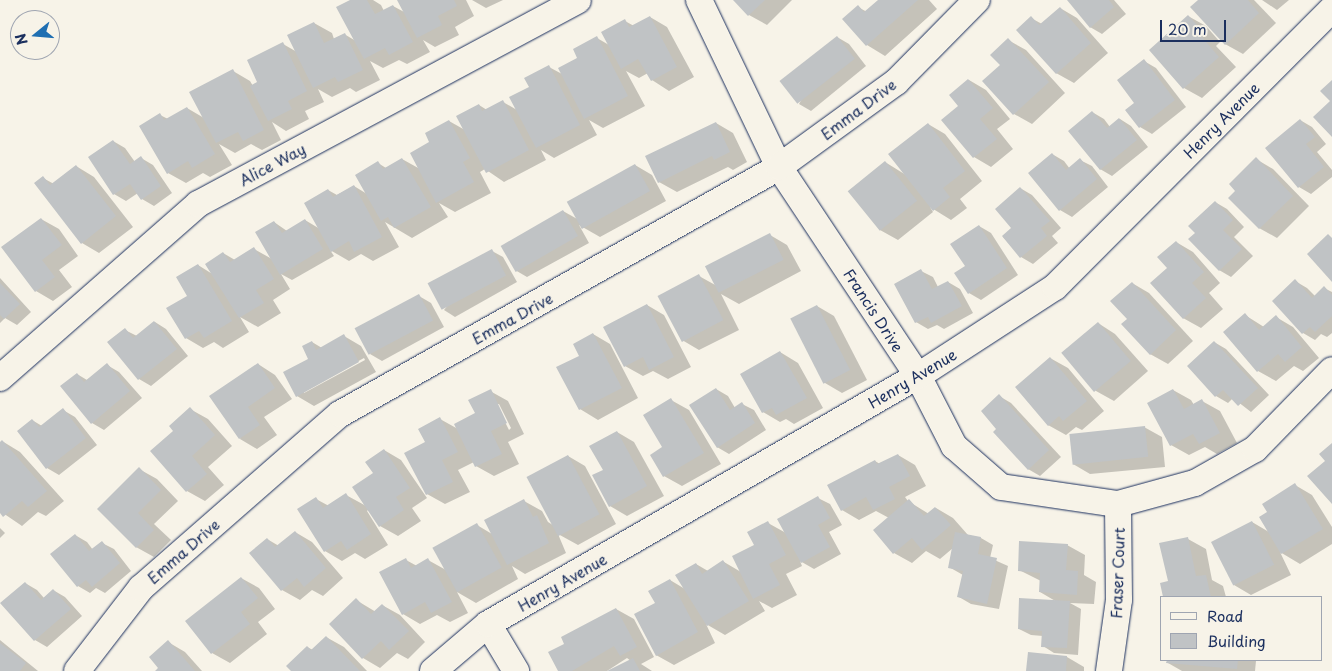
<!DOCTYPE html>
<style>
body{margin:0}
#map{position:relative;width:1332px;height:671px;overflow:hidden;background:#f7f3e8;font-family:"Playpen Sans",sans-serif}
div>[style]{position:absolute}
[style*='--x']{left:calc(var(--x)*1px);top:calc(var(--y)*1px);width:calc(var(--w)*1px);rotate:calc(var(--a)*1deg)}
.shadow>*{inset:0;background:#0003}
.building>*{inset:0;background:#c0c3c5;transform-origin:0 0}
.roads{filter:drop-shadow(0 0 1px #1b2f5e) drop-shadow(0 0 1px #1b2f5e)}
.minor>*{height:26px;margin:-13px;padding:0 13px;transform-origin:13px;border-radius:13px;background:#f7f3e8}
span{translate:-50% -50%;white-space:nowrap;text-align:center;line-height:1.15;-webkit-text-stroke:4px #f7f3e8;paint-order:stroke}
.street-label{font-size:15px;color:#1b2f5e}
.legend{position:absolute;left:1160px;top:596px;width:162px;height:65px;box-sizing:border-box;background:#f7f3e8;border:1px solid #9fa5b1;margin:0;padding:6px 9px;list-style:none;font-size:15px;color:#1b2f5e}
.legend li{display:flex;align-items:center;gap:10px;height:25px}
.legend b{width:25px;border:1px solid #9fa5b1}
.north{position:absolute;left:10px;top:10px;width:50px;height:50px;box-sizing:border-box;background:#f7f3e8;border:1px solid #9fa5b1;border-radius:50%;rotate:253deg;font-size:14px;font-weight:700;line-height:20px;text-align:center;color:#1b2f5e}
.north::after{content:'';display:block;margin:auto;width:18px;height:22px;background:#1f6fb2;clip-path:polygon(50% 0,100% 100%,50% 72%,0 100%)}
.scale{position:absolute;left:1160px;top:20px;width:66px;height:22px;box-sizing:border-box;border:2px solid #1b2f5e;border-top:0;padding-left:6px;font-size:15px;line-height:18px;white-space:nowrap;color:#1b2f5e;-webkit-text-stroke:4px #f7f3e8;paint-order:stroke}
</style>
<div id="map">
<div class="shadow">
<i style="clip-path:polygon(353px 0,373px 0,381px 5px,384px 11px,393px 6px,406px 13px,399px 0,466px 0,474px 16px,455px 27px,459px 35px,435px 47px,423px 40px,430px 52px,407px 64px,399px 60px,383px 68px,370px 61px,380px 80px,356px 92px,350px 88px,332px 97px,318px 89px,324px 102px,305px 111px,309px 119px,286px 131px,272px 122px,281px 140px,262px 150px,251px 144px,235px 153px,219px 144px,232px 165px,210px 177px,203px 173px,186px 183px,168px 173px,160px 115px,168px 119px,187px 108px,204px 118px,233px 71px,250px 81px,253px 86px,259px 83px,283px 44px,297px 52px,314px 23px,332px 33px,334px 39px,344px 34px,356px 41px)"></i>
<i style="clip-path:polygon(472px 0,503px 0,486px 8px)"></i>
<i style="clip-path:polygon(735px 0,792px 0,767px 25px,749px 15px)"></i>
<i style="clip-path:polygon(880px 0,929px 0,937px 9px,885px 56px,867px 45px,844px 19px,858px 7px,867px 12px)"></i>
<i style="clip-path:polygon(1069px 0,1114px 0,1126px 14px,1102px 34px,1090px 27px)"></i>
<i style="clip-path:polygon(1200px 0,1254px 0,1276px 23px,1243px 54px,1225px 44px)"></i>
<i style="clip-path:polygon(1262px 0,1289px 0,1277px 10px)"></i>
<i style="clip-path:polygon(1060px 8px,1077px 18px,1108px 53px,1074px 83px,1056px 73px,1031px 18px,1042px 24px)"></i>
<i style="clip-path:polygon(1188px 16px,1206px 26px,1220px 42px,1216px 46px,1236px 67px,1202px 98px,1184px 88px)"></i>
<i style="clip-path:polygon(650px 17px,667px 27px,694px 77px,669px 91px,652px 80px,648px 73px,639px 78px,626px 71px,645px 106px,603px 128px,589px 120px,597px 135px,554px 158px,541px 150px,546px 160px,504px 182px,485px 169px,480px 172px,491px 193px,455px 212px,439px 203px,448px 217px,412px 238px,385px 222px,399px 247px,373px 261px,361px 254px,349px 261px,330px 250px,334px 256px,292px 280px,281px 274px,290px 289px,273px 300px,281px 313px,258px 327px,240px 317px,249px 332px,223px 348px,214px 342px,203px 348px,186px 338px,188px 296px,198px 265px,214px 275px,223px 253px,235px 260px,254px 249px,272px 259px,274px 222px,287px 231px,305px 220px,320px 229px,328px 190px,337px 195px,354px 186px,367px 194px,378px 163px,386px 168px,402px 159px,420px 169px,431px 142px,449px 121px,465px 130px,479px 105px,487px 110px,503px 102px,517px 110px,531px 88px,549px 67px,562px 74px,597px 38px,609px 45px,625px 21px,634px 26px)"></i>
<i style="clip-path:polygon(837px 37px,849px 44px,866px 66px,811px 111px,799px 104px)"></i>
<i style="clip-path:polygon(1008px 40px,1026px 50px,1065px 93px,1032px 124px,1014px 114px,984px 81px,1002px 65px)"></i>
<i style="clip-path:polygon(1144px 61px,1156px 68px,1186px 107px,1152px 134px,1140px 127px,1136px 103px)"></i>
<i style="clip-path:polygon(969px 80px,986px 90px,1010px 119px,997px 129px,1013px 149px,991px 167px,974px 157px,943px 121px,960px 106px)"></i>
<i style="clip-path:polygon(1092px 112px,1104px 119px,1110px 127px,1120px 119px,1131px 126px,1148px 147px,1112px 176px,1100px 169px)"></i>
<i style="clip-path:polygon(1300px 120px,1312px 127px,1326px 144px,1317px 152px,1332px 170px,1332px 177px,1311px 194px,1299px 187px)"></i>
<i style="clip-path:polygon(716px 123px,733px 133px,747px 162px,733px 170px,728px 167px,677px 192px,659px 182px)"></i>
<i style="clip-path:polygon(928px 124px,945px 134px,982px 181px,960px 199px,967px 208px,951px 220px,930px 207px,933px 212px,898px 240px,880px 230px,849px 191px,885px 162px,906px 175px)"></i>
<i style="clip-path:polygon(113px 141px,125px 148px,135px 162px,141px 158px,153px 165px,172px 193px,154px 206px,142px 199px,138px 193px,126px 201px,114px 194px,90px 157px)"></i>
<i style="clip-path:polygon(1052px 154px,1064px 161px,1070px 169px,1080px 160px,1092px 166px,1108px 187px,1072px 217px,1060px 210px,1029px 173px)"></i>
<i style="clip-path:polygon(1256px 159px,1273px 169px,1309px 206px,1277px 238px,1259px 228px,1237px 191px)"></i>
<i style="clip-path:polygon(635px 165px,652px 175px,666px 201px,600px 237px,579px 225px,589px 243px,527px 277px,515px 270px,563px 211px,579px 220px)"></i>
<i style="clip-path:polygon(76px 166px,94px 177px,133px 227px,99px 253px,82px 243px,43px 178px,54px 184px)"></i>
<i style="clip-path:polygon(1020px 188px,1032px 195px,1061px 228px,1052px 236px,1058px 243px,1033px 264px,1021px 257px,1003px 237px,1013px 228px)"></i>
<i style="clip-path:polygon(1215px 202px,1227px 209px,1244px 227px,1234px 237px,1253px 256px,1231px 277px,1219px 270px,1196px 233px)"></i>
<i style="clip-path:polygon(41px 219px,59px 229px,78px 256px,59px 270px,72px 287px,53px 301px,36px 291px)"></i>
<i style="clip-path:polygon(979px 226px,991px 233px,1018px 275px,981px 300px,969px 293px)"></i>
<i style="clip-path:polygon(770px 235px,787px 245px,801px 271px,739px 304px,721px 294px,739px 330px,699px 350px,682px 340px,699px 276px,717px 286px)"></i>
<i style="clip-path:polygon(1176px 242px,1193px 252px,1220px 283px,1209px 293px,1223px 309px,1201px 328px,1183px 318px,1169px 268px)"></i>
<i style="clip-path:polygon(492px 251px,503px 257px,517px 282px,455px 317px,444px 310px)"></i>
<i style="clip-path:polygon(921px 271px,933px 277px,938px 287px,948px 282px,960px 289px,973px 313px,944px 329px,937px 325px,928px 329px,916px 322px)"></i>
<i style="clip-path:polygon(0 278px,31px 312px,17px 325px,5px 318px,0 323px)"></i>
<i style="clip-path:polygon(1295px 281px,1307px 288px,1315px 296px,1324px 288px,1332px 292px,1332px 333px,1327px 337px,1321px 334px,1315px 340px,1303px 333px,1273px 301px)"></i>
<i style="clip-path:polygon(1132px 283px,1149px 293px,1193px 341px,1168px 364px,1150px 354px,1129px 319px)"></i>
<i style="clip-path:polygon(419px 296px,431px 303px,444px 327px,382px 361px,370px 354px)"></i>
<i style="clip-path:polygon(647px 305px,664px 315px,691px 367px,668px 379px,653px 371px,643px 376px,625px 366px)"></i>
<i style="clip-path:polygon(817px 306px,834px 316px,867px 380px,842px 393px,825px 383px)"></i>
<i style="clip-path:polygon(1245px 315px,1264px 327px,1276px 317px,1293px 327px,1319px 358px,1303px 371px,1294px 366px,1276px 381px,1258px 371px,1225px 332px)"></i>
<i style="clip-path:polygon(155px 322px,166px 329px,188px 356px,151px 386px,139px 379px,109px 342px,125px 330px,137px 336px)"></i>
<i style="clip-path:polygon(1098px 323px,1115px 334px,1148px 371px,1114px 401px,1096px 391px,1064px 353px)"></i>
<i style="clip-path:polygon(593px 334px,610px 344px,638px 398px,598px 420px,580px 409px,558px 368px,581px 356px)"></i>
<i style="clip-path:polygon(evenodd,344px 336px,361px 346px,376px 372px,314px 406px,297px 396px,310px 359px,312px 342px,322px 348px,344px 336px,364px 358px,365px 360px,304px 393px,304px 391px,364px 358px)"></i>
<i style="clip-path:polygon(1214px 342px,1226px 349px,1269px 395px,1251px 412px,1233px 398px,1228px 403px,1216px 396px)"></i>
<i style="clip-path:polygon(780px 352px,798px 363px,823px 408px,794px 424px,786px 419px,780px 422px,763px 412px)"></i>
<i style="clip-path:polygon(1050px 358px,1068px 368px,1104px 411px,1082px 430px,1076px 427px,1066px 435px,1048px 425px)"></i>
<i style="clip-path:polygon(258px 364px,275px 375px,292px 399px,264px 417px,277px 435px,257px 449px,240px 439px)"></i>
<i style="clip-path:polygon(107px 365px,119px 372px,142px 398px,104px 430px,92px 423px,77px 374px,87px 380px)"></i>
<i style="clip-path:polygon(716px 389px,728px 396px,735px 408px,742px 404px,754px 410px,766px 430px,729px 454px,717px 447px)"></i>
<i style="clip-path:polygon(1173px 390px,1191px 400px,1194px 405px,1202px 401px,1220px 411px,1237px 443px,1217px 454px,1205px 447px,1189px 455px,1171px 445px)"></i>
<i style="clip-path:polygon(evenodd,490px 391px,508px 401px,524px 434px,508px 442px,519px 464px,494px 476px,476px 466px,474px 462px,458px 470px,470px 492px,445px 504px,427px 494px,427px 443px,440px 419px,458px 429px,477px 414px,490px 391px,496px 404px,499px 404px,511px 428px,509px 430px,496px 404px)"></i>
<i style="clip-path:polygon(999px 396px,1011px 403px,1061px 457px,1040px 476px,1028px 469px)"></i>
<i style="clip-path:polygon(671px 400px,689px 410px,721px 464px,682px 486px,664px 476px,652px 455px,664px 448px)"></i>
<i style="clip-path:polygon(190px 409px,208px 419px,232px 446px,208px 467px,224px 485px,205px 501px,187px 491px,152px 451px,175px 431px)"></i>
<i style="clip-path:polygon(63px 410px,75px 417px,97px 445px,59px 475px,47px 468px,32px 420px,42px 426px)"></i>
<i style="clip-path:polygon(1144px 427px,1162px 437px,1165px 467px,1090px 474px,1073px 464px)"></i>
<i style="clip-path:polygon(617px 432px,634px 442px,664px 496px,627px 516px,610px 506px,604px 470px)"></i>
<i style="clip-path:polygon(2px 441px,20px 452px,64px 501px,46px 516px,38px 512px,22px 526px,0 511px,0 443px)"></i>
<i style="clip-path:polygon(384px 450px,401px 460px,427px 498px,412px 508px,421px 521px,398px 536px,380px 526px,369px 509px,367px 511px,388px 545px,365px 559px,355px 553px,342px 561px,325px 551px,316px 499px,329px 506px,346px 495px,368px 507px,375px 474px)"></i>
<i style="clip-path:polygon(898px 455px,915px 465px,926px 486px,905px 497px,908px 501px,929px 514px,936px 508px,953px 518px,968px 535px,981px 538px,993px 545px,990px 558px,1008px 566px,999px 609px,971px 604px,959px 597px,963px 575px,949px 567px,953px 548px,940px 559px,926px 551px,912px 563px,894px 553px,874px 530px,889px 518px,876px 511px,859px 520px,842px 510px,875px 461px,880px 464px)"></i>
<i style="clip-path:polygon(568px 456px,585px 466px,616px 524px,578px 545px,558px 534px,566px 553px,525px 574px,512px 566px,518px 579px,476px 603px,457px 592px,468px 613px,450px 622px,437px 615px,420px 624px,403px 614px,406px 560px,417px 566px,428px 560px,446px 570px,477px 525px,492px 534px,524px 501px,542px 511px,548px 522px,556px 527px)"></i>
<i style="clip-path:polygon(139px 469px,157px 479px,178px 501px,154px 524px,171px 540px,154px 557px,136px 547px)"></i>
<i style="clip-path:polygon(1295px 485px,1312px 495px,1332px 527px,1332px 544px,1300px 564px,1280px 552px,1291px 575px,1251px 595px,1234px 585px,1252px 522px,1269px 532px,1268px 513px)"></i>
<i style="clip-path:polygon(818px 498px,830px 504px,842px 525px,829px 532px,841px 554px,814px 569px,800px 561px,802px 566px,786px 574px,797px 595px,772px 608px,759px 601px,765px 611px,725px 635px,706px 624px,715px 643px,674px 665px,656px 655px,657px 603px,670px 580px,685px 589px,696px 564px,708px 571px,724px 562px,741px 572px,768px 523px,786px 533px)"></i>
<i style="clip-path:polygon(0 528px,5px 533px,0 538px)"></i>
<i style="clip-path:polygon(295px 532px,312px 542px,343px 578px,323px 596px,312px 590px,300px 600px,282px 590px,251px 553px,267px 539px,279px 546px)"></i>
<i style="clip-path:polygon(75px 535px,87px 542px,93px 550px,102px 543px,114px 549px,131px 571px,105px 593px,96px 588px,90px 593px,78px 586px,52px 554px)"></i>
<i style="clip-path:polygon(1188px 539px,1206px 549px,1212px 580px,1223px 586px,1226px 597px,1165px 597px,1162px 584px,1169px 582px)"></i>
<i style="clip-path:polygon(1067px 545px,1085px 555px,1084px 575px,1096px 582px,1094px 604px,1070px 603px,1081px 609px,1078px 655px,1054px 653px,1043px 646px,1043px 636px,1031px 635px,1019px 629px,1057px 602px,1040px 592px,1041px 581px,1019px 570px)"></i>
<i style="clip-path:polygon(241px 578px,259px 588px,275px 609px,258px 622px,267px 634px,230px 663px,212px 653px,187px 621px)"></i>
<i style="clip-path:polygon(25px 583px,37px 590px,44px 598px,53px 590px,65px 597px,82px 616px,47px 647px,35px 640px,2px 604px)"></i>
<i style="clip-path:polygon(356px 600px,376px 612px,382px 605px,400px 615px,425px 642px,408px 659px,397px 653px,380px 668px,363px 658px)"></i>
<i style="clip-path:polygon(616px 609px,634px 619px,654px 657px,641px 664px,652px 671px,610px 671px,631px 661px,627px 658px,607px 671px,559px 671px,566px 644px)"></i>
<i style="clip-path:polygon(326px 637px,344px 647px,367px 671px,293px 671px,307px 647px,313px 650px)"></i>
<i style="clip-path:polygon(0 640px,38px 671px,0 671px)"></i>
<i style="clip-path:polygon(168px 642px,185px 652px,202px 671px,157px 671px)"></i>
<i style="clip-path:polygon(1029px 653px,1067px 657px,1084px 667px,1084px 671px,1028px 671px)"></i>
<i style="clip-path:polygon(1168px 660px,1254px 660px,1256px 661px,1255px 671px,1182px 671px,1168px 663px)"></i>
</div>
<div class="building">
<i style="clip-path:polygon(350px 0,367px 0,375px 14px,393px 5px,413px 42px,389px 55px,385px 48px,364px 59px,336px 7px)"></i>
<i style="clip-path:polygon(397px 0,454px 0,457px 6px,438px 16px,442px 25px,417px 38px)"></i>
<i style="clip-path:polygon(733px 0,765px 0,748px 16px)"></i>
<i style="clip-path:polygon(878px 0,918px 0,866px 46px,842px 19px,858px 5px,864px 12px)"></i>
<i style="clip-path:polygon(1067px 0,1109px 0,1114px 7px,1090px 28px)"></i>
<i style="clip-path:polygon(1198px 0,1248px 0,1259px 13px,1225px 45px,1190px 7px)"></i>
<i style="clip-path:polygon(1060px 7px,1091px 43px,1056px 74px,1016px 30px,1031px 16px,1039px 25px)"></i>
<i style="clip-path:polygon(1188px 15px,1203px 32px,1200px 35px,1219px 57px,1183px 89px,1149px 50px)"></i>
<i style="clip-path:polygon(650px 16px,677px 67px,651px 81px,638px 59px,621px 69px,601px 32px,625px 19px,629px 27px)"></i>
<i style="clip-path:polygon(314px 22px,324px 43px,345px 33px,363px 70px,338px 82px,335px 77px,313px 88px,287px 35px)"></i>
<i style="clip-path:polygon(597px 36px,628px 96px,584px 119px,558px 68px,577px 58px,573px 49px)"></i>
<i style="left:837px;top:36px;width:29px;height:73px;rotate:52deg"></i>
<i style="clip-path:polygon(1008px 38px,1049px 82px,1013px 115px,982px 81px,1000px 65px,990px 55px)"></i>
<i style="clip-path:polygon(283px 42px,307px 91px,288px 101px,292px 109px,268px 121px,250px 86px,257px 82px,247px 60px)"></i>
<i style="clip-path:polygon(1144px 59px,1175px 100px,1139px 128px,1125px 110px,1134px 103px,1117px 80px)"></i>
<i style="clip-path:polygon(549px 65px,580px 125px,536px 148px,509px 97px,529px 87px,524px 78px)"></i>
<i style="clip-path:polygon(233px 69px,264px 130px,243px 141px,238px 132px,216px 143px,189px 92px)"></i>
<i style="clip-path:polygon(968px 79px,993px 108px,980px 119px,997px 139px,973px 158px,941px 120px,958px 106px,949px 95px)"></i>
<i style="clip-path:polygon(1332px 80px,1332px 137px,1313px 117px,1330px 101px,1320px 91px)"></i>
<i style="clip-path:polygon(503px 100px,529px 150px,486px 173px,456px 116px,479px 104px,482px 111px)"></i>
<i style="clip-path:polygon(187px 107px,215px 154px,192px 168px,188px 161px,167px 174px,139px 126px,160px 113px,164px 120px)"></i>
<i style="clip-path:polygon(1092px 111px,1107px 128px,1119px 118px,1137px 140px,1100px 170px,1068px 131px)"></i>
<i style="clip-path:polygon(1300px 119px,1315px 137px,1306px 144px,1324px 167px,1298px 188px,1265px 148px)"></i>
<i style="clip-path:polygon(449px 120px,470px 158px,463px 162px,474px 182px,436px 203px,410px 153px,429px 142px,425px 133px)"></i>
<i style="clip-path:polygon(716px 122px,730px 152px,714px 160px,712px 156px,658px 183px,645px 156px)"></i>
<i style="clip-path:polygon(928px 123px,965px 171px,943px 188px,950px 197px,933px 211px,888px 154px)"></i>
<i style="clip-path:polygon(113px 140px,130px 164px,141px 156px,161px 186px,141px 200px,130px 184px,113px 195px,88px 157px)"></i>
<i style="clip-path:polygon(1052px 153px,1066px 170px,1080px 158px,1097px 179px,1059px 211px,1028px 173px)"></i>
<i style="clip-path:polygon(1256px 157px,1293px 196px,1259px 229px,1228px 198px,1235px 191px,1229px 184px)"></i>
<i style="clip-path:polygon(402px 158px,431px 207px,394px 228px,388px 217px,381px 221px,355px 175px,378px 161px,383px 169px)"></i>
<i style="left:885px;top:161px;width:51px;height:48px;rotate:51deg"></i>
<i style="left:635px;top:164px;width:31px;height:78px;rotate:61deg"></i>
<i style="clip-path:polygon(76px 165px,116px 216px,81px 244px,34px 183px,43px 176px,50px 185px)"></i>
<i style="clip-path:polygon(354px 185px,382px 237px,354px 252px,349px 241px,331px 252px,304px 203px,328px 189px,333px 197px)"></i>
<i style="clip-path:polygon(1020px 187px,1050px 221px,1041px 228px,1047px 236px,1020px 258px,1002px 236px,1011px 228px,995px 209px)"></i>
<i style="clip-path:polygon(1215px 201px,1233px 220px,1223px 230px,1242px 249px,1219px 271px,1188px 239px,1195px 233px,1188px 226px)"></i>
<i style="left:563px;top:210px;width:30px;height:72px;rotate:60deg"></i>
<i style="clip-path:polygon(41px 218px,62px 245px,42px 260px,55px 277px,35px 292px,1px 247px)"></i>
<i style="clip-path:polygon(305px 219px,323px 249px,280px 275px,255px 232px,274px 221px,282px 233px)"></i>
<i style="clip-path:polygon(979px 225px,1007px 268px,968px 294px,954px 273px,965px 266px,950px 244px)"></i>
<i style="left:770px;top:233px;width:30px;height:73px;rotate:63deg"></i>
<i style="clip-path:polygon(1328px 234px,1332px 238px,1332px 282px,1307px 254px)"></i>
<i style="clip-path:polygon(1176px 241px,1204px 272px,1192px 283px,1206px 298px,1183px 319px,1150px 283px,1167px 268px,1157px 257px)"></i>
<i style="clip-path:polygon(254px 247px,274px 279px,256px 290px,264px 303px,239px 318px,205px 264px,223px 252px,230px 262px)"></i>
<i style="left:492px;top:249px;width:30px;height:73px;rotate:62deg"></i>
<i style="clip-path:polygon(198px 264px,232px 321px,204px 338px,199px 331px,185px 339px,166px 308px,187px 296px,176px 277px)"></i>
<i style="clip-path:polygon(921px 269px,932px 289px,948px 281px,962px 306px,931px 323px,928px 317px,915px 323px,894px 284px)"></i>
<i style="left:699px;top:274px;width:52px;height:47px;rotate:62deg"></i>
<i style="clip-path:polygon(1295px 279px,1312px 298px,1324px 286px,1332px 295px,1332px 316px,1315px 332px,1310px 327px,1302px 334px,1272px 301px)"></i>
<i style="clip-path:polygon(1132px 282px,1176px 330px,1150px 355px,1121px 324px,1127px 319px,1110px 301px)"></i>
<i style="clip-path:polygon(0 283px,20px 304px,4px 319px,0 315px)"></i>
<i style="left:419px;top:294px;width:30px;height:73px;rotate:62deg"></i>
<i style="clip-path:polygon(647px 304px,674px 357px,649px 370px,643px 357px,624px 367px,603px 327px)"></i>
<i style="left:817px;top:305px;width:73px;height:30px;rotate:63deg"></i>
<i style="clip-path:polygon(1245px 313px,1259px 330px,1276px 315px,1302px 347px,1285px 362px,1278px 354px,1257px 372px,1223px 332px)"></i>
<i style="clip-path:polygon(154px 321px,177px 349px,138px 380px,107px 342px,125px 328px,133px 338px)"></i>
<i style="left:1098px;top:322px;width:51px;height:48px;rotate:50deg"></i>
<i style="clip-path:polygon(593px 333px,622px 388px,579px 410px,556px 367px,579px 356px,573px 344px)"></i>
<i style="clip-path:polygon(344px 334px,359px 362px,296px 397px,283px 372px,308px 359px,302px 346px,312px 341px,316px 350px)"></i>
<i style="clip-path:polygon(1214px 341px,1258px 388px,1238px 406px,1223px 390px,1215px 397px,1187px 366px)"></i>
<i style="clip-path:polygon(780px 351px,807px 398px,776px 415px,772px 408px,762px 413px,740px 374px)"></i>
<i style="clip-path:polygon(1050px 357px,1087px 401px,1063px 421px,1059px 416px,1048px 426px,1015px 387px)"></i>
<i style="clip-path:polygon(107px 363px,130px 391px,91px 424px,60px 386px,77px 373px,84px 382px)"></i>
<i style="clip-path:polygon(258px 363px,275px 388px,248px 407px,260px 425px,239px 439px,209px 396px)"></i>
<i style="clip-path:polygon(716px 388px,730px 410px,742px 402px,755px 423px,717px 448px,689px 405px)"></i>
<i style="clip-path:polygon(491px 389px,507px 423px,491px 431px,502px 454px,475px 467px,454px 424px,475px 413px,468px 400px)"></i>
<i style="clip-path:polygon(1173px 389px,1184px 409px,1202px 399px,1220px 433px,1199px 444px,1193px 434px,1170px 446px,1147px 403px)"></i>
<i style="clip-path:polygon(999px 394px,1049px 450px,1028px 470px,993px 432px,996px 429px,981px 411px)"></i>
<i style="clip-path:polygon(671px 398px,704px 453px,663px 477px,650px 455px,662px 447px,643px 415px)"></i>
<i style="clip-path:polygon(190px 407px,215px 435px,192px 456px,207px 474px,186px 492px,150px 451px,173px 431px,169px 426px)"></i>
<i style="clip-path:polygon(63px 408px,86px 438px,46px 469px,17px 431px,32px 419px,39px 427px)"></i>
<i style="clip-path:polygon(440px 417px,458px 452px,442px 460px,453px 482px,426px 495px,404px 453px,425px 442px,418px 429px)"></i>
<i style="left:1145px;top:426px;width:31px;height:76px;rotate:84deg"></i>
<i style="clip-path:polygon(617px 431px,647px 486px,609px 507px,592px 475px,603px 470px,589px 446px)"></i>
<i style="clip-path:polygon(2px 440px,47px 491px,28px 507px,22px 501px,3px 517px,0 513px,0 442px)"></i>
<i style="clip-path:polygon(1332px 443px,1332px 504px,1307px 476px,1325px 461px,1319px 454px)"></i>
<i style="clip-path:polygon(384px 449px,410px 488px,396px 497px,404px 510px,379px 527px,352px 487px,373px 473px,365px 462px)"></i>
<i style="clip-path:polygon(898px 454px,910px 476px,889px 487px,895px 499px,873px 510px,866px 497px,841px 511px,827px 485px,875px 460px,877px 464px)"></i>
<i style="left:568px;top:455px;width:67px;height:47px;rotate:62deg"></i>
<i style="clip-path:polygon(139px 467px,161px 490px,138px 513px,154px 530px,136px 548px,97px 509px)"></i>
<i style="clip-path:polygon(1295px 483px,1323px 529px,1281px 554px,1259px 517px,1267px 512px,1262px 504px)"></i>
<i style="clip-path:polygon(346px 493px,371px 534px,347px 550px,341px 541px,324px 552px,297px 509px,316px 497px,323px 508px)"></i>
<i style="clip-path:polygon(818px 496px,830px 518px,818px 525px,830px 547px,801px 563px,777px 519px)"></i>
<i style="clip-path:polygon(524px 499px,533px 517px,537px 515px,549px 543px,507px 565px,484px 520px)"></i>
<i style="clip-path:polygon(909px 499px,924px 516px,935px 507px,951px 525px,922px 550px,912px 538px,893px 554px,873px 530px)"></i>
<i style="clip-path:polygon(768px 521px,786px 555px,769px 564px,780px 585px,753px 599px,732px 556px,754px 545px,747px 532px)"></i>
<i style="left:1252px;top:521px;width:49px;height:46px;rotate:63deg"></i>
<i style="left:477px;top:523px;width:51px;height:51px;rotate:61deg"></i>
<i style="clip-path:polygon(295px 531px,326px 568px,304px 587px,297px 578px,281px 591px,249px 553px,267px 538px,275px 547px)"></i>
<i style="clip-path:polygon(955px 532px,981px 537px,978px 554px,997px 558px,987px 604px,957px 597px,963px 571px,948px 568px)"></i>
<i style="clip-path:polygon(75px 534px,89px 551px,102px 541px,120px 563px,92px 587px,86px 580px,77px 587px,50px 554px)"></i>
<i style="clip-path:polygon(1188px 537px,1196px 576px,1206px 575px,1211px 597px,1163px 597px,1160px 583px,1168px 581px,1159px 543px)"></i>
<i style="clip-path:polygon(1019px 541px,1068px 544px,1066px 570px,1078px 571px,1077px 595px,1039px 592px,1040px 573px,1018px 571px)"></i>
<i style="clip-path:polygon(406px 558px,411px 568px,428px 558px,452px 602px,431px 613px,425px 602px,402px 615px,379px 572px)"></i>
<i style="clip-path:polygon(723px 560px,749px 601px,707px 626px,675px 575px,696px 563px,702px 574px)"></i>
<i style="clip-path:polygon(241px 577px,258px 598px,241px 612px,250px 624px,211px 654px,185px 621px)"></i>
<i style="clip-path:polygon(670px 579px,698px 632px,656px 656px,634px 614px,655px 603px,648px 591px)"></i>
<i style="clip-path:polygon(25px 582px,41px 600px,53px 589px,71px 609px,34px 641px,0 603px)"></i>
<i style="clip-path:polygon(356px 598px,371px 614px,382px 604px,409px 631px,389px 650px,381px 641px,362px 659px,329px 624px)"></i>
<i style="clip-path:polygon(1019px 598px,1070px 601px,1067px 648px,1041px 647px,1042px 631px,1018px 629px)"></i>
<i style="clip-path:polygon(616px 608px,637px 647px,620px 656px,614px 646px,572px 671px,558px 671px,548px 652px,564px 644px,561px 637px)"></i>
<i style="clip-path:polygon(326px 636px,360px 671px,291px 671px,286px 666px,307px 646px,311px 650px)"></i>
<i style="clip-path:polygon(168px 640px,195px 671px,155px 671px,158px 668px,149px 657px)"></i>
<i style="clip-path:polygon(0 643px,26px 663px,20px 671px,0 671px)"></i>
<i style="clip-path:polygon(1028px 652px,1067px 656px,1066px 671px,1026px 671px)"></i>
<i style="clip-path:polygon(633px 658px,640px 671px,607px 671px)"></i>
<i style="clip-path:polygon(1167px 660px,1238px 660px,1237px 669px,1166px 663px)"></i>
</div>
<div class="roads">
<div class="minor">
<i style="--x:699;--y:0;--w:185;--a:64.4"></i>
<i style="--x:779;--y:167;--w:251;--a:56.4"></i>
<i style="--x:918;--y:376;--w:79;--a:62.8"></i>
<i style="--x:954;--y:446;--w:62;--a:41.1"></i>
<i style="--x:1001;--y:487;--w:118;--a:8.3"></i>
<i style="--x:1118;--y:504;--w:80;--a:-15.3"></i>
<i style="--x:1195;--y:483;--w:69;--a:-29.5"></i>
<i style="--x:1255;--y:449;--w:110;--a:-45.7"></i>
<i style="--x:0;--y:378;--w:264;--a:-41.3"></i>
<i style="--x:198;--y:204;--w:431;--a:-28.2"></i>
<i style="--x:488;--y:624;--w:55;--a:59.2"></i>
<i style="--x:77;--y:671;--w:105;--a:-52.4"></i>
<i style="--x:141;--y:588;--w:264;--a:-41.2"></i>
<i style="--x:340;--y:414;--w:504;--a:-29.36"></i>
<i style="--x:779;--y:167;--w:145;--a:-36"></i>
<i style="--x:896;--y:82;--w:115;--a:-45.4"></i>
<i style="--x:433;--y:671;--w:72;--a:-40.5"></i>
<i style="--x:488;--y:624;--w:496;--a:-30"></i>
<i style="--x:918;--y:376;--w:163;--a:-33"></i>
<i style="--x:1055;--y:287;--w:392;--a:-45.1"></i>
<i style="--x:1109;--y:671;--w:72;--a:-82"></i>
<i style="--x:1119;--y:600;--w:96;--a:-90.6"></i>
</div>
</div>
<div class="street-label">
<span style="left:858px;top:109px;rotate:-37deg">Emma Drive</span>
<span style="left:1221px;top:120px;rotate:-45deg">Henry Avenue</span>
<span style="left:272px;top:164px;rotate:-28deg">Alice Way</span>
<span style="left:874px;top:310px;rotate:57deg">Francis Drive</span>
<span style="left:512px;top:318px;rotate:-29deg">Emma Drive</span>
<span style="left:912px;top:378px;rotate:-31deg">Henry Avenue</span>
<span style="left:183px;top:551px;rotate:-41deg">Emma Drive</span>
<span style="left:1117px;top:573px;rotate:-88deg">Fraser Court</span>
<span style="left:562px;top:582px;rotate:-30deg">Henry Avenue</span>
</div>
<ul class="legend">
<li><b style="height:6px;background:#f7f3e8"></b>Road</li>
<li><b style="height:14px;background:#c0c3c5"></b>Building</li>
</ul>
<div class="north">N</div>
<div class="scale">20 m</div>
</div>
